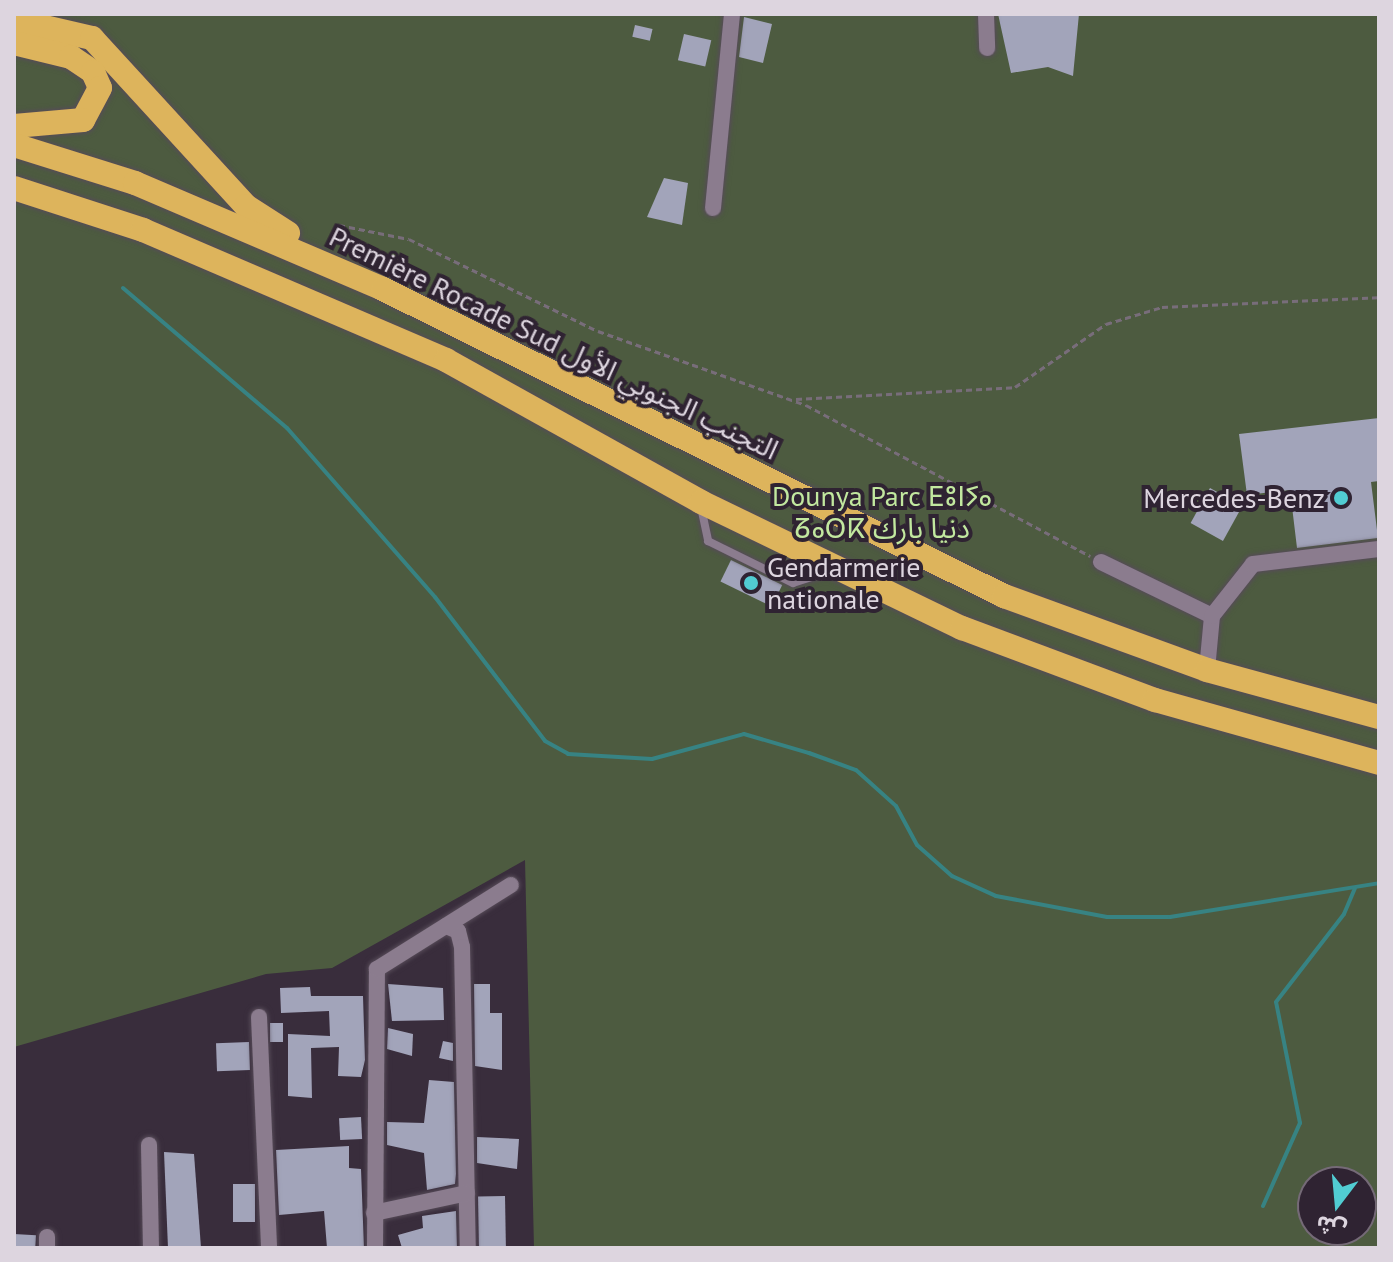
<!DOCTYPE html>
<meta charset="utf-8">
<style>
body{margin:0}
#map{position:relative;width:1393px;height:1262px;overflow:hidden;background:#392d3c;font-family:"PT Sans","Noto Sans Arabic","Noto Sans Tifinagh",sans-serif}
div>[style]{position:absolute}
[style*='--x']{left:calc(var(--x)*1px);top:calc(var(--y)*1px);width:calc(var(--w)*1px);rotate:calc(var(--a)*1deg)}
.green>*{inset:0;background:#4d5b40}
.stream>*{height:4px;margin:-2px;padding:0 2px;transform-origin:2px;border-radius:2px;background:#378383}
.building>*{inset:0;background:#a2a4ba;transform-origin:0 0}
.path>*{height:3px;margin-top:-1.5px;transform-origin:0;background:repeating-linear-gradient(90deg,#786d7a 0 6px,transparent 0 10px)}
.roads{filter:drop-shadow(0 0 2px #564b58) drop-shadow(0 0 2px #564b58)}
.service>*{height:8px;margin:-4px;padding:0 4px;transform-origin:4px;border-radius:4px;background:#8b7c8e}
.minor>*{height:16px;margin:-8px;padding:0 8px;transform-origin:8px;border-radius:8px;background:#8b7c8e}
.motorway>*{height:24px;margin:-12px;padding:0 12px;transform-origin:12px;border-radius:12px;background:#ddb45c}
.dots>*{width:22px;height:22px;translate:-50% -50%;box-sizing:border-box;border:4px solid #2f2332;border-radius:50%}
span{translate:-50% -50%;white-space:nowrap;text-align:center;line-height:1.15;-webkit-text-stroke:8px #2f2332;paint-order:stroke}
.street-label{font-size:28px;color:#ddd5df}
.park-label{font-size:28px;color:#c2e89f}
.poi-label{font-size:28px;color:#ddd5df}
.right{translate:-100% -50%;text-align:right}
.left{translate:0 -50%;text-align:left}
.frame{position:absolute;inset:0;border:16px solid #ddd5df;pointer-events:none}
.north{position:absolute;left:1297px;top:1166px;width:80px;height:80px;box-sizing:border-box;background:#2f2332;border:2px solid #756a77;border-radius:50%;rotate:196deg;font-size:22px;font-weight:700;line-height:32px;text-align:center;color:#ddd5df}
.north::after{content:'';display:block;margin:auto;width:28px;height:36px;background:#51ccd2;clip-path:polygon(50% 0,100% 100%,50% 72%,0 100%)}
</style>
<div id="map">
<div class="green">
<i style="clip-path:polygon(evenodd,14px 14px,1379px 14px,1379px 1248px,534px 1248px,525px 860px,332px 968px,266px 974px,14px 1047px,14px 14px,1313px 1182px,1361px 1182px,1361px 1230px,1313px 1230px,1313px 1182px)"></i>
</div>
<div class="stream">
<i style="--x:123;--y:288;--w:216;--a:40.5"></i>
<i style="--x:287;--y:428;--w:225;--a:48.8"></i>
<i style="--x:435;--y:597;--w:181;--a:52.6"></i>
<i style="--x:545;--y:741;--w:26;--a:29"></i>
<i style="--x:568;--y:754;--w:84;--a:3.4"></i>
<i style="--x:652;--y:759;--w:95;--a:-15.2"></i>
<i style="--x:744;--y:734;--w:68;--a:16.3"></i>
<i style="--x:809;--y:753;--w:50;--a:19.9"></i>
<i style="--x:856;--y:770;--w:54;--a:42"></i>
<i style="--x:896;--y:806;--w:44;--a:61.7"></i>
<i style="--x:917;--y:845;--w:47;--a:41.5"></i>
<i style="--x:952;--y:876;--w:48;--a:24.4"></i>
<i style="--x:996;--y:896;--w:113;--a:10.7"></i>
<i style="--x:1107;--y:917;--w:63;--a:0"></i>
<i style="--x:1170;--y:917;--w:212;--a:-9.2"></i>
<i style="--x:1263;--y:1206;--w:91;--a:-66"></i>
<i style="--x:1300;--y:1123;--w:123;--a:-101.2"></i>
<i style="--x:1276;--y:1002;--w:111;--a:-52.3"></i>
<i style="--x:1344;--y:914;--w:28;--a:-67"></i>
</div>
<div class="building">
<i style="clip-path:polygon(998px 14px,1079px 14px,1073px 76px,1048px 67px,1011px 73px)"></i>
<i style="clip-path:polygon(744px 17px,772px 24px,763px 63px,739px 57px)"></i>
<i style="left:635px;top:25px;width:18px;height:12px;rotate:13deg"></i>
<i style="left:684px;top:34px;width:28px;height:27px;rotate:13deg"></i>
<i style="clip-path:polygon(664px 178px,688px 183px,682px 225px,647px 217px)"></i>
<i style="clip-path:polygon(1379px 418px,1379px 481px,1371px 482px,1378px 538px,1297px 548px,1290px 490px,1247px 495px,1239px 434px)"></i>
<i style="left:1210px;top:488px;width:37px;height:40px;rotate:29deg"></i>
<i style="left:731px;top:560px;width:57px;height:24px;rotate:26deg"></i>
<i style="clip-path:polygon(388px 984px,443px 988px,444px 1020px,392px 1021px)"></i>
<i style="clip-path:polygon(474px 984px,490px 984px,490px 1013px,502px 1013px,502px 1070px,475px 1066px)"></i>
<i style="clip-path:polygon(310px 987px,311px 996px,363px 996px,365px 1060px,361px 1077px,338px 1076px,339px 1047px,311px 1048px,312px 1098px,288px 1096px,288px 1034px,330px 1036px,329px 1011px,281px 1013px,280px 988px)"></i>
<i style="left:270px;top:1023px;width:13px;height:19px"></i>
<i style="clip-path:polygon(388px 1028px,413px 1034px,412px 1056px,387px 1049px)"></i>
<i style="clip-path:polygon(443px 1041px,453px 1043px,453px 1061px,439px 1058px)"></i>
<i style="left:249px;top:1042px;width:28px;height:33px;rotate:88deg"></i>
<i style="clip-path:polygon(429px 1080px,454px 1082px,456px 1174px,455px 1184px,427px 1190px,424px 1153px,387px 1145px,387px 1122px,424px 1123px)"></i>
<i style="left:361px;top:1117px;width:22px;height:22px;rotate:87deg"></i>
<i style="clip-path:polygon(477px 1137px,519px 1139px,517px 1169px,477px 1163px)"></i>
<i style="clip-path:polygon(349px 1146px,349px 1168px,361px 1169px,364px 1248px,327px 1248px,324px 1211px,279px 1215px,276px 1150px)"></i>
<i style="clip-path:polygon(164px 1152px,194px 1154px,201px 1248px,168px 1248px)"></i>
<i style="left:233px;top:1184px;width:22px;height:38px"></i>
<i style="left:505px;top:1196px;width:52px;height:27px;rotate:89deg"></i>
<i style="clip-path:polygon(456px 1211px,457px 1248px,402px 1248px,398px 1235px,423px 1228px,422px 1216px)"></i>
<i style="left:14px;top:1234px;width:22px;height:14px;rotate:3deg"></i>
</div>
<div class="path">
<i style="--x:339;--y:225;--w:71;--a:11.3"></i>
<i style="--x:409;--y:239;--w:210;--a:26"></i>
<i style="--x:598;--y:331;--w:221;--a:19.6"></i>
<i style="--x:806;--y:405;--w:322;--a:28"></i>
<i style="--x:796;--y:399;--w:219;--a:-3.1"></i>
<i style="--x:1015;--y:387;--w:111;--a:-34.7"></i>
<i style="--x:1106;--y:324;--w:59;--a:-16.9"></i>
<i style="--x:1162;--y:307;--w:217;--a:-2.6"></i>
</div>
<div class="roads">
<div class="service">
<i style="--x:701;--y:507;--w:35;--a:78"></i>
<i style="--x:708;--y:541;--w:95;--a:26.3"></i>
<i style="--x:793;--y:583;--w:40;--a:-18"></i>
</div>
<div class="minor">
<i style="--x:986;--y:14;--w:34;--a:88"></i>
<i style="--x:713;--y:208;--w:195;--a:-84.4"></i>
<i style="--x:1101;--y:562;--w:123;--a:25.9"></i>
<i style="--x:1207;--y:670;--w:54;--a:-84.7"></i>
<i style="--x:1212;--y:616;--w:66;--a:-51.7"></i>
<i style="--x:1253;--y:564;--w:127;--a:-6.8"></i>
<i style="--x:446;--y:926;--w:13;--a:23"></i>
<i style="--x:458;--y:931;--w:16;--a:76"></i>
<i style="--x:462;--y:947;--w:301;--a:88.9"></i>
<i style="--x:259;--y:1017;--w:231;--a:87.5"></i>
<i style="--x:149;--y:1145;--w:103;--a:88.9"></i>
<i style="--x:374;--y:1213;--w:95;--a:-12.1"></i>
<i style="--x:47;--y:1237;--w:11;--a:90"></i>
<i style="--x:375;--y:1248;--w:279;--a:-89.6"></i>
<i style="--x:377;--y:969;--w:158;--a:-32.1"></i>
</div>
<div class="motorway">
<i style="--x:14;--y:20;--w:80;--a:13"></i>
<i style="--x:92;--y:38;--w:228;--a:47.5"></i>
<i style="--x:246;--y:206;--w:50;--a:32.7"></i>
<i style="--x:14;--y:43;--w:59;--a:13.8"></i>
<i style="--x:71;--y:57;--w:27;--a:34"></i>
<i style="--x:93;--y:72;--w:17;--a:66"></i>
<i style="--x:100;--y:88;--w:36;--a:118"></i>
<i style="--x:83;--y:120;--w:69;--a:175"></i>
<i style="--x:14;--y:145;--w:127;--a:17.4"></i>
<i style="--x:135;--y:183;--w:270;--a:23.1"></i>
<i style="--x:383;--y:289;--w:693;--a:26.31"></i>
<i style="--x:1004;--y:596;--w:216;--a:20"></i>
<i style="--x:1207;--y:670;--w:178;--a:15.3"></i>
<i style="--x:14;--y:188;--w:136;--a:18"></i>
<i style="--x:143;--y:230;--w:330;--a:23.2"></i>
<i style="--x:446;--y:360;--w:292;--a:29.1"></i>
<i style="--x:701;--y:502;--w:290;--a:25.8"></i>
<i style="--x:962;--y:628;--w:206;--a:20.5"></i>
<i style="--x:1155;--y:700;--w:233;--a:15.7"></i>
</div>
</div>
<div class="dots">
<i style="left:1341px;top:498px;background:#51ccd2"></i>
<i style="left:751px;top:583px;background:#51ccd2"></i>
</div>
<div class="street-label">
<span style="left:554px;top:343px;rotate:26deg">Première Rocade Sud التجنب الجنوبي الأول</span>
</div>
<div class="park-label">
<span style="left:882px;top:512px">Dounya Parc ⴹⵓⵏⵢⴰ<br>ⵒⴰⵔⴽ دنيا بارك</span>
</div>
<div class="poi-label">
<span class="right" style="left:1325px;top:498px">Mercedes-Benz</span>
<span class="left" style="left:767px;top:583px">Gendarmerie<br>nationale</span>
</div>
<div class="frame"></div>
<div class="north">ش</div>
</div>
